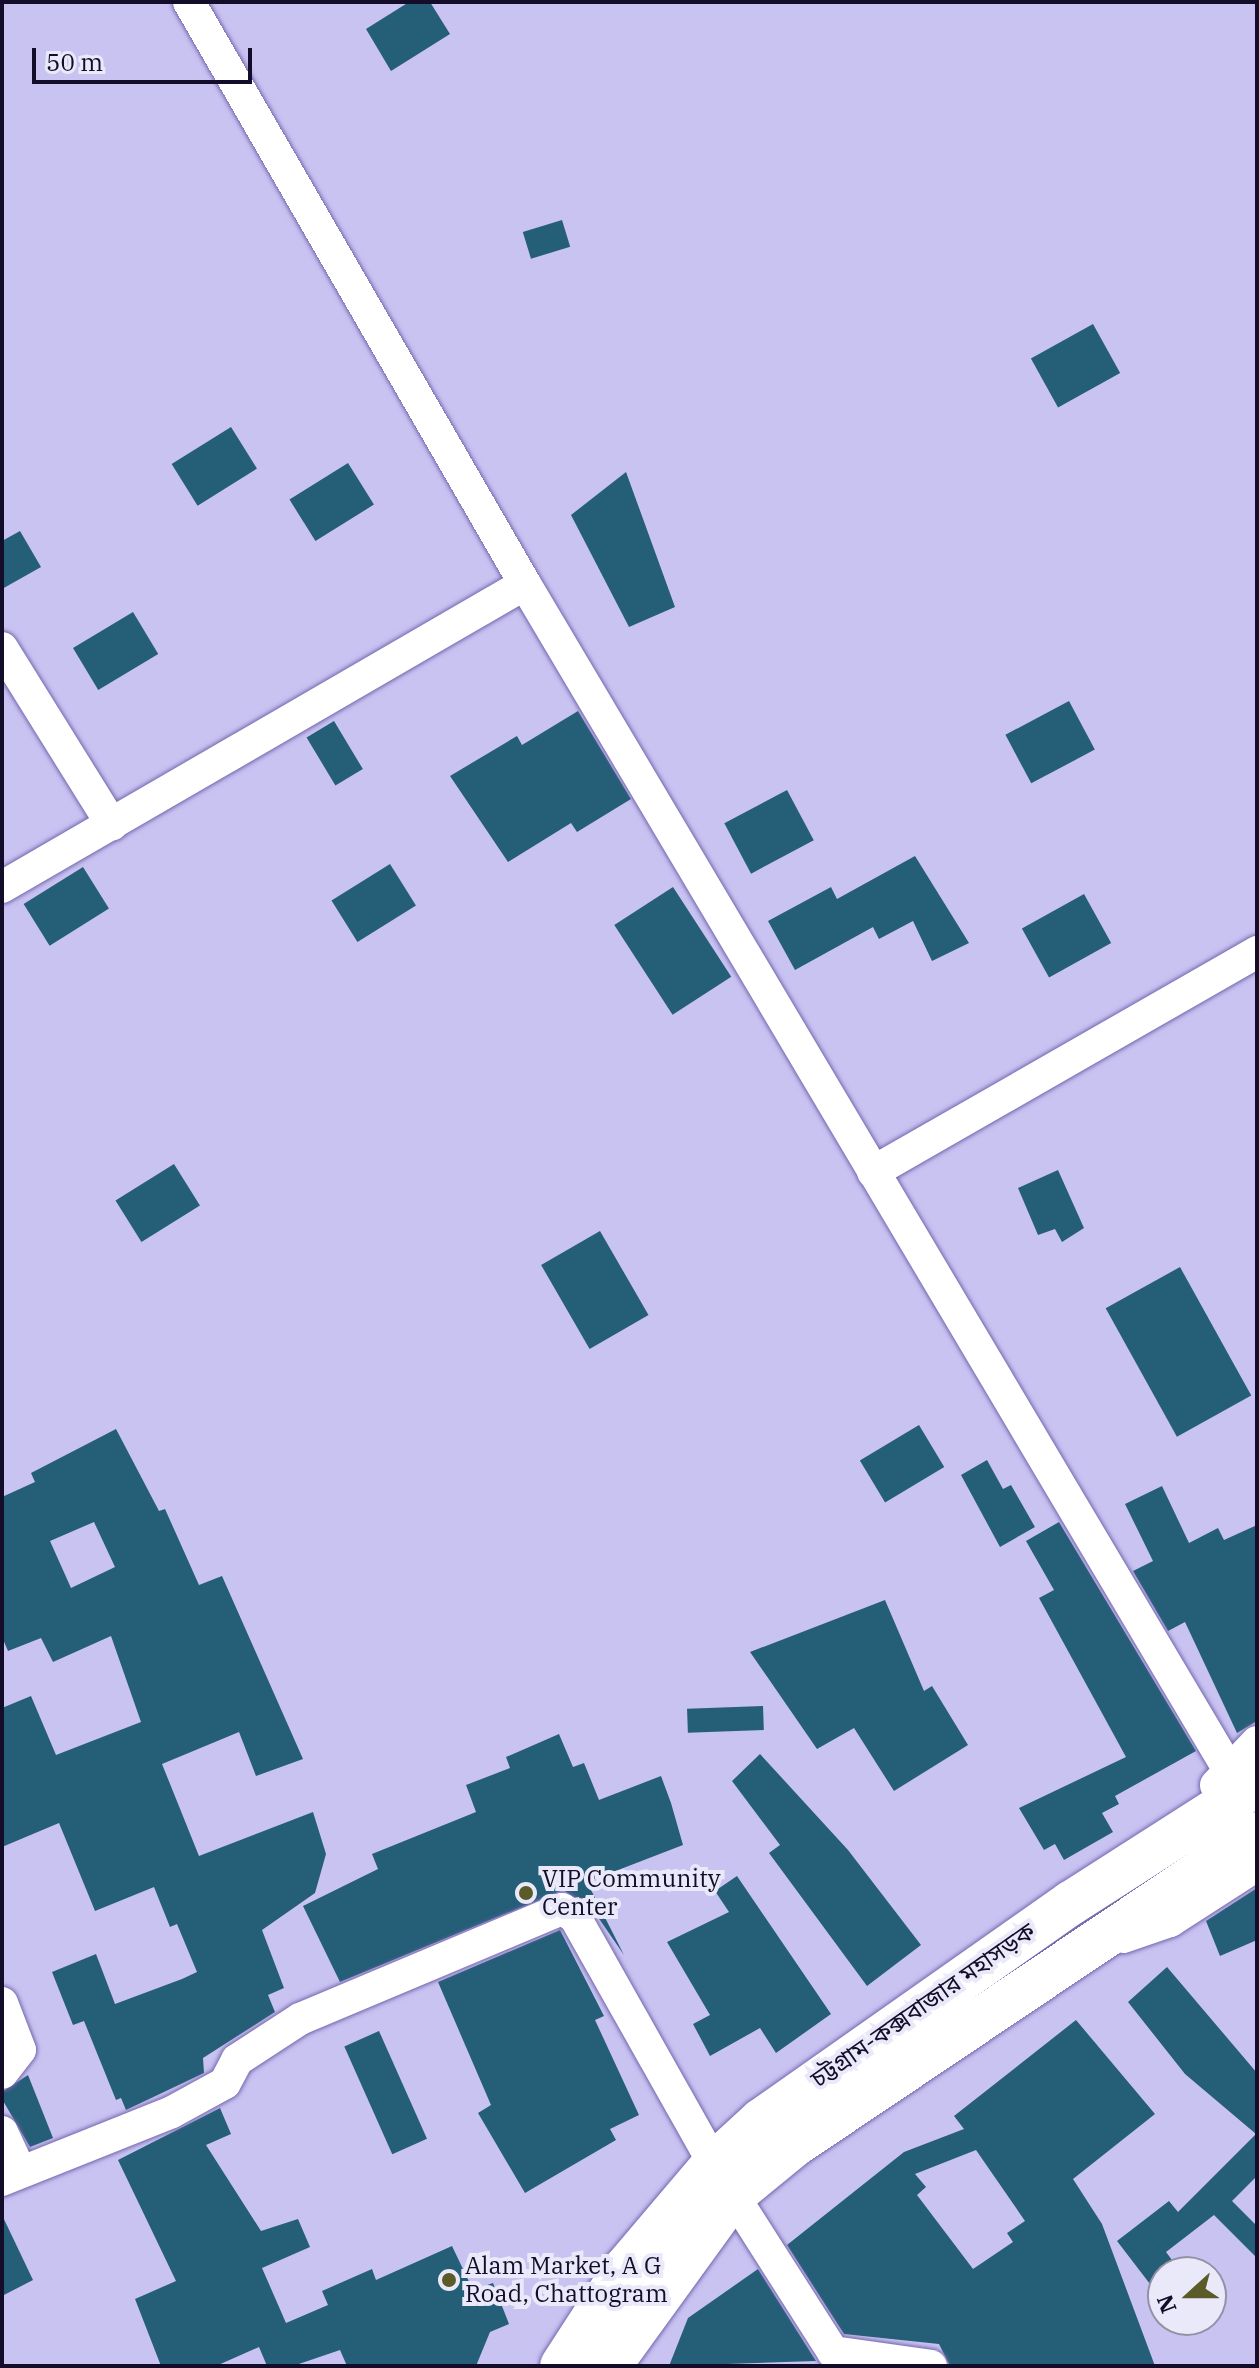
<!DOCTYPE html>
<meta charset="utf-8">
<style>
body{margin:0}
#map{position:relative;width:1259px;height:2368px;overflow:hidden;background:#c9c3f2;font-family:"IBM Plex Serif","Noto Sans Bengali",serif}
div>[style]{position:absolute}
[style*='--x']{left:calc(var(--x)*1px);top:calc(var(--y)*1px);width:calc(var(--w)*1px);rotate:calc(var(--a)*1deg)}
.building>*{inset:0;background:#255e77;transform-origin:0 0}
.roads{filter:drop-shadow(0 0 2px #7367ae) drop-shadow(0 0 2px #7367ae)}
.street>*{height:32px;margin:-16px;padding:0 16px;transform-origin:16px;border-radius:16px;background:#fff}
.highway>*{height:44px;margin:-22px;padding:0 22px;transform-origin:22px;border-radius:22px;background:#fff}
.dots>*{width:22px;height:22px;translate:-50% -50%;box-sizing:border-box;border:4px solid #eae9f9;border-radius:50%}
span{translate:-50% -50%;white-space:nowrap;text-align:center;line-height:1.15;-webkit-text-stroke:8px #eae9f9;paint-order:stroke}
.poi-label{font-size:24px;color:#130d29}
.left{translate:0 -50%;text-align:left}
.street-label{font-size:24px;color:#130d29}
.frame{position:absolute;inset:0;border:4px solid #130d29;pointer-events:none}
.north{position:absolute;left:1147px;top:2256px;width:80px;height:80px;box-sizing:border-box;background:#eae9f9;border:2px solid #9491a6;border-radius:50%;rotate:249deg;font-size:22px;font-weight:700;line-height:32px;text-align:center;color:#130d29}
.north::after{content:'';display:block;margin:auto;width:28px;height:36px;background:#5a5b28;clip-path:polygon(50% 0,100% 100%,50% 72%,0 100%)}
.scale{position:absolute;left:32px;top:48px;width:220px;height:36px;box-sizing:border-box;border:4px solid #130d29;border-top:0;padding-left:10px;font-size:24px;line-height:28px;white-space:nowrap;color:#130d29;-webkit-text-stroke:6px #eae9f9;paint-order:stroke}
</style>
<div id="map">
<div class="building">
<i style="clip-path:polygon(409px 2px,430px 2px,450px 34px,391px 71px,366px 29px)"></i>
<i style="left:562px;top:220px;width:28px;height:41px;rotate:73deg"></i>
<i style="left:1093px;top:324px;width:56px;height:71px;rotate:61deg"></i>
<i style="left:231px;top:427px;width:49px;height:70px;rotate:58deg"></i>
<i style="left:348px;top:463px;width:49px;height:69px;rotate:58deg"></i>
<i style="clip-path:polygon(626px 472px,675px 607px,629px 627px,571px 515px)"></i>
<i style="clip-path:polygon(20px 531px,41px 567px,2px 589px,2px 541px)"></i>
<i style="left:133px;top:612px;width:49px;height:70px;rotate:59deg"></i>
<i style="left:1069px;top:701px;width:55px;height:72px;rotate:62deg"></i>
<i style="clip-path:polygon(578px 711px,631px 799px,577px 832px,571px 823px,508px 862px,450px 776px,517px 736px,522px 745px)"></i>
<i style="left:334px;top:721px;width:56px;height:32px;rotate:59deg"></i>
<i style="left:787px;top:790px;width:57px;height:71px;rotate:62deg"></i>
<i style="clip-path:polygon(915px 856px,969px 943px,932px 961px,913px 921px,879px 939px,873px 927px,795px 970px,768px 921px,831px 887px,837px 899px)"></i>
<i style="left:390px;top:864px;width:49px;height:69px;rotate:58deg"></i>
<i style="left:83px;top:867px;width:49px;height:70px;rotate:58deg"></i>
<i style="left:673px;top:887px;width:107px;height:70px;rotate:57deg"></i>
<i style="left:1084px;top:894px;width:56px;height:71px;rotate:61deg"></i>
<i style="left:174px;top:1164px;width:49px;height:69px;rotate:58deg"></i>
<i style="clip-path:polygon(1058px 1170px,1084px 1228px,1062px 1242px,1055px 1229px,1038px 1235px,1018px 1188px)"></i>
<i style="left:600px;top:1231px;width:97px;height:68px;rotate:60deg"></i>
<i style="left:1180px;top:1267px;width:147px;height:85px;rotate:61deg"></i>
<i style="left:919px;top:1425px;width:49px;height:69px;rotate:59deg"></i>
<i style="clip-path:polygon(evenodd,116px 1429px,159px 1511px,165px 1509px,199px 1585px,222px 1576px,303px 1759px,256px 1776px,239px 1732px,162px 1764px,199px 1856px,313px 1812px,326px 1854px,315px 1893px,262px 1930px,284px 1988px,268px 1995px,275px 2012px,203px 2058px,204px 2073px,126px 2110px,121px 2098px,116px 2100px,84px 2021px,73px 2025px,52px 1972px,96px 1954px,115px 2004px,182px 1979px,197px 1972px,177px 1924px,170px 1927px,154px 1887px,95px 1911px,59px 1823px,2px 1847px,2px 1708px,31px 1696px,56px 1755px,141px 1722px,111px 1636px,53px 1662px,41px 1638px,8px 1651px,2px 1637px,2px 1497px,35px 1482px,31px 1473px,116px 1429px,94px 1522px,115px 1567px,71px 1588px,50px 1541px,94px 1522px)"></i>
<i style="clip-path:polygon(987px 1460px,1003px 1489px,1011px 1485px,1035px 1527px,1000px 1547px,961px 1475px)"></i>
<i style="clip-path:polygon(1162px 1486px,1189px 1543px,1218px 1528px,1224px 1540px,1257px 1525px,1257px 1721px,1237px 1733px,1185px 1622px,1168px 1631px,1133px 1571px,1153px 1561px,1125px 1504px)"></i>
<i style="clip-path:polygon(1059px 1522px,1196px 1751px,1115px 1796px,1119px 1804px,1102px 1813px,1113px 1832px,1064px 1860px,1055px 1844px,1044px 1850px,1019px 1808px,1126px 1757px,1039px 1598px,1054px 1590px,1026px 1541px)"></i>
<i style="clip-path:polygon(885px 1600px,924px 1691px,932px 1686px,968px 1745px,894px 1791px,854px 1728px,817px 1749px,750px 1652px)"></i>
<i style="left:763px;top:1706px;width:24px;height:76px;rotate:88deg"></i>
<i style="clip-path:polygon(559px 1734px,573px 1767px,584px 1763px,599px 1800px,661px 1776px,671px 1803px,683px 1845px,587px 1882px,624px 1955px,591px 1907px,563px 1890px,340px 1982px,303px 1906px,378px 1869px,372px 1854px,476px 1812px,466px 1785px,510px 1768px,506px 1757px)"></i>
<i style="clip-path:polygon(760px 1754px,848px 1850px,921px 1945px,867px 1986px,769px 1853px,780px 1845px,732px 1781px)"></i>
<i style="clip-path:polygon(737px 1876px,831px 2014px,776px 2053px,760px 2028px,710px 2056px,693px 2024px,710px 2015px,667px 1942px,729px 1912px,715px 1891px)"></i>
<i style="clip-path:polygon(1257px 1888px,1257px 1940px,1220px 1956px,1206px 1921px)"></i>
<i style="clip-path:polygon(560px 1930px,604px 2016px,595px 2020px,639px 2115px,610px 2129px,616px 2140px,525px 2193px,478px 2113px,491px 2105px,438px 1982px)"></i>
<i style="clip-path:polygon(1167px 1967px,1257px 2073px,1257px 2176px,1232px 2201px,1257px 2226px,1257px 2258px,1214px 2215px,1166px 2252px,1181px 2272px,1163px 2272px,1163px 2301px,1117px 2241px,1169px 2201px,1178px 2212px,1256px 2134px,1185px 2074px,1128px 2002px)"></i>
<i style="clip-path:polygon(evenodd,1076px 2020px,1155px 2114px,1073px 2179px,1102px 2224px,1155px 2366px,950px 2366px,939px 2344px,844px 2334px,787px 2245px,904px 2152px,964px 2129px,954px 2116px,1076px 2020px,976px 2150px,1025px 2221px,1007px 2233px,1013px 2242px,973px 2269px,917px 2195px,926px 2187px,915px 2174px,976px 2150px)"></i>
<i style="left:379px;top:2031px;width:118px;height:38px;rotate:66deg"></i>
<i style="clip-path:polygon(28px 2075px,53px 2138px,30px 2147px,2px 2099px,2px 2092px)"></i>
<i style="clip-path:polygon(220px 2108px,231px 2134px,206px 2145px,261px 2231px,298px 2219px,310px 2247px,262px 2268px,286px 2323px,328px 2305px,322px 2291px,372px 2269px,376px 2280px,452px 2246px,473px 2290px,493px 2283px,509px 2324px,490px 2332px,476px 2366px,347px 2366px,340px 2350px,293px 2366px,267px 2366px,259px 2347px,216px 2366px,161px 2366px,135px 2299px,176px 2281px,118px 2160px)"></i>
<i style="clip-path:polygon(2px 2215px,33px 2280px,2px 2296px)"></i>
<i style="clip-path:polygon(758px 2269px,816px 2361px,669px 2366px,688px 2318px)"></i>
</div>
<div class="roads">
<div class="street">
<i style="--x:189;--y:2;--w:672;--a:60"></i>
<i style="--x:525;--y:584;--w:1376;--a:59.31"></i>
<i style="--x:2;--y:648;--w:208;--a:58.1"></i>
<i style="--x:2;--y:887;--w:604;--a:-30.09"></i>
<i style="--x:873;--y:1172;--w:443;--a:-29.8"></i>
<i style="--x:1216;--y:1785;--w:59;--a:-46.4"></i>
<i style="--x:1123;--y:1937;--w:50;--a:-18.8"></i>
<i style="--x:1170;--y:1921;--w:103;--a:-32.8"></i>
<i style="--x:2;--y:2003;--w:50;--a:69"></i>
<i style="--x:20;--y:2050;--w:29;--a:128"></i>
<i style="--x:2;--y:2132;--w:43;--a:65.2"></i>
<i style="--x:2;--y:2180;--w:183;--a:-21.8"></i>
<i style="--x:172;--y:2112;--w:60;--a:-28.7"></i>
<i style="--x:225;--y:2083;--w:26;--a:-62"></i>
<i style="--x:237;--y:2060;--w:75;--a:-33.1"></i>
<i style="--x:300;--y:2019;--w:284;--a:-22.8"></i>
<i style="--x:562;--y:1909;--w:15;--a:32"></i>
<i style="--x:575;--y:1917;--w:283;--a:60.6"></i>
<i style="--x:733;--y:2195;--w:186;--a:57.5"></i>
<i style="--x:833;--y:2352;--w:99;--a:8.1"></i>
</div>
<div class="highway">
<i style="--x:562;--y:2366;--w:116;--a:-57"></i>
<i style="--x:625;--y:2269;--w:138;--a:-49.7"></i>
<i style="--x:714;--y:2164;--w:65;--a:-42.5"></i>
<i style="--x:762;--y:2120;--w:378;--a:-35.1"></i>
<i style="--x:1071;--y:1903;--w:221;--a:-32.6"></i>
<i style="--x:609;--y:2366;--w:211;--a:-54.1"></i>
<i style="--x:733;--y:2195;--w:79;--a:-39.3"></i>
<i style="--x:794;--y:2145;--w:558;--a:-33.89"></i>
</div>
</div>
<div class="dots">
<i style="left:526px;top:1893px;background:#5a5b28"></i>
<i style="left:449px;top:2280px;background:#5a5b28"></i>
</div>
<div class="poi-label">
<span class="left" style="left:542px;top:1893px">VIP Community<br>Center</span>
<span class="left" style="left:465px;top:2280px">Alam Market, A G<br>Road, Chattogram</span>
</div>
<div class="street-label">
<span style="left:923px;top:2005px;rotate:-35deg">চট্টগ্রাম-কক্সবাজার মহাসড়ক</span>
</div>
<div class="frame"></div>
<div class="north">N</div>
<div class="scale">50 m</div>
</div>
